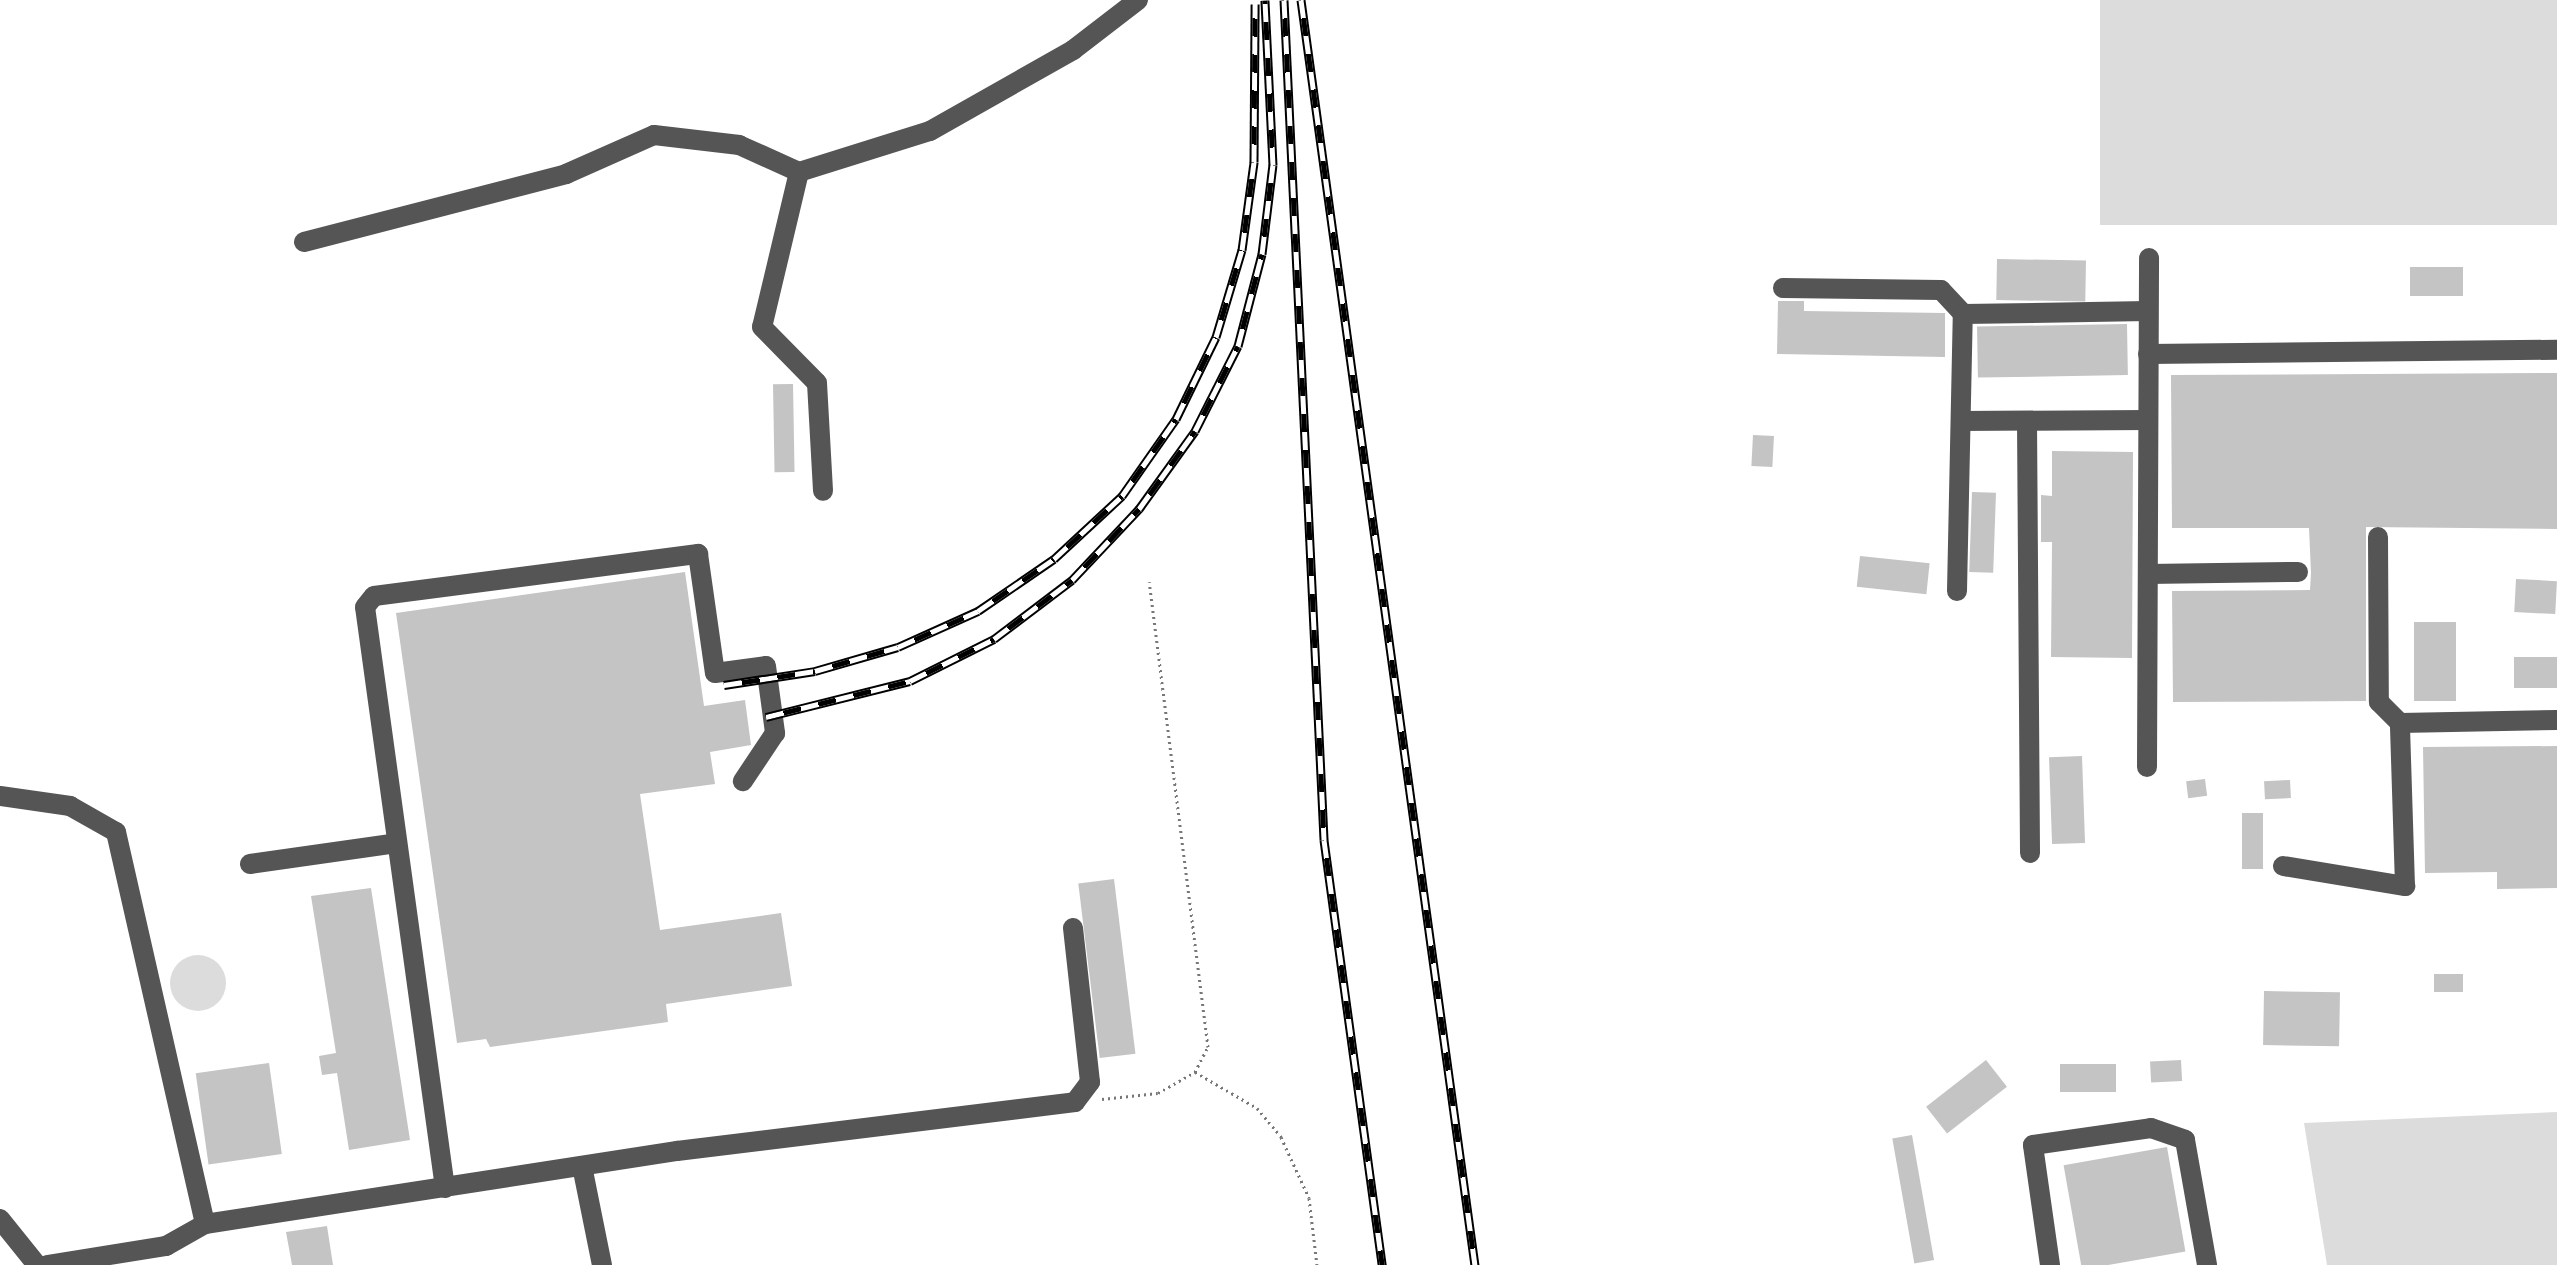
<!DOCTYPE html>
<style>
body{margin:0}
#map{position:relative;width:2557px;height:1265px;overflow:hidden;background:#fff;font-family:Overpass,sans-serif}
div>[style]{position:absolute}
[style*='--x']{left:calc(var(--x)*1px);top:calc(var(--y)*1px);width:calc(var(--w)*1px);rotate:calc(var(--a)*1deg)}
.green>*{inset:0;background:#dcdcdc;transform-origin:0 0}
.round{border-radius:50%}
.building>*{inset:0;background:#c4c4c4;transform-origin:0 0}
.path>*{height:3px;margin-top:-1.5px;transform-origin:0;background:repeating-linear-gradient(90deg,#777 0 2px,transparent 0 6px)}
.minor>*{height:20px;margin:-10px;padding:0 10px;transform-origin:10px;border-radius:10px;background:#555}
.rail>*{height:9px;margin-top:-4.5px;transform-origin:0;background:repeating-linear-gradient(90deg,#fff 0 18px,#000 0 36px);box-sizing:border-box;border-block:2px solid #000}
span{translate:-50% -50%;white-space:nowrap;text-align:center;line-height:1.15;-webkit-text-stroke:7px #fff;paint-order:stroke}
</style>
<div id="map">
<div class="green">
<i style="left:2100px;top:0;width:457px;height:225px"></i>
<i class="round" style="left:170px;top:955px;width:56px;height:56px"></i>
<i style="clip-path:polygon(2557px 1112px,2557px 1265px,2327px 1265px,2304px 1123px)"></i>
</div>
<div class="building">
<i style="left:1997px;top:259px;width:89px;height:41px;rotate:1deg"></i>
<i style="left:2410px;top:267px;width:53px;height:29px"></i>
<i style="clip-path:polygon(1778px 301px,1804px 301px,1804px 311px,1945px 313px,1945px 357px,1777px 354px)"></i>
<i style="left:2127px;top:324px;width:51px;height:150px;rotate:89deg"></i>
<i style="clip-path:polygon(2557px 373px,2557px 529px,2366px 527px,2366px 701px,2173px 702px,2172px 591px,2310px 590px,2311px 573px,2309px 528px,2172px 528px,2171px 375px)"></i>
<i style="left:793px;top:384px;width:88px;height:20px;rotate:89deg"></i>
<i style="left:1753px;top:435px;width:21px;height:31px;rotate:3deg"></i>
<i style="clip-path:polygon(2052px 451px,2133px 452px,2132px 658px,2051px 657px,2052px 542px,2041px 542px,2041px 495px,2052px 496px)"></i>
<i style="left:1972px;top:492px;width:24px;height:80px;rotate:2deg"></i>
<i style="left:1860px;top:556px;width:70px;height:31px;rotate:6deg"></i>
<i style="clip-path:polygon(685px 572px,704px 706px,745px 700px,751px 745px,710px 752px,715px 784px,640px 794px,660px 930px,781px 913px,792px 986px,666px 1004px,668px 1022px,490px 1047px,486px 1039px,457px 1043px,396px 613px)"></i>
<i style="left:2516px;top:579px;width:41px;height:33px;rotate:3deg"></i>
<i style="left:2414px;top:622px;width:42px;height:79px"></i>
<i style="left:2557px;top:657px;width:31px;height:43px;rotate:90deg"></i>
<i style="clip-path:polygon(2557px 746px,2557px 888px,2497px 889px,2497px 872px,2425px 873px,2423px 747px)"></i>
<i style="left:2082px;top:756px;width:87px;height:33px;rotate:88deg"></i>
<i style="left:2205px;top:779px;width:17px;height:19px;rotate:83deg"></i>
<i style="left:2290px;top:780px;width:18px;height:26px;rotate:87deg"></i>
<i style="left:2242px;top:813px;width:21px;height:56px"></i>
<i style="left:1114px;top:879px;width:176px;height:36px;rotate:83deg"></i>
<i style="clip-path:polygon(371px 888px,410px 1140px,349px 1150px,337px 1073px,322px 1075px,319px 1056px,336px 1053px,311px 896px)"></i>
<i style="left:2434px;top:974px;width:29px;height:18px"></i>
<i style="left:2264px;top:991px;width:76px;height:54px;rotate:1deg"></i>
<i style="left:1986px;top:1060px;width:34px;height:76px;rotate:52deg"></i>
<i style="left:2181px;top:1060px;width:21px;height:31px;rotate:87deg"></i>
<i style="left:269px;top:1063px;width:92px;height:74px;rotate:82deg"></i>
<i style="left:2116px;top:1064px;width:28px;height:56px;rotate:90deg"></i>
<i style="left:1912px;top:1135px;width:127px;height:20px;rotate:80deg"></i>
<i style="left:2167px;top:1147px;width:106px;height:105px;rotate:80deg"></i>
<i style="clip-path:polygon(327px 1226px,333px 1265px,292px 1265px,286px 1232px)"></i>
</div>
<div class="path">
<i style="--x:1195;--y:1072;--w:72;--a:30.1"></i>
<i style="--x:1257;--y:1108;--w:38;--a:50"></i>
<i style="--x:1281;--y:1137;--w:67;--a:65.3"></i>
<i style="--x:1309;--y:1198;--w:67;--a:83.2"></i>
<i style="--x:1102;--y:1099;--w:56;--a:-6.1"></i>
<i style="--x:1158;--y:1093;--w:43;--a:-29.6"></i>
<i style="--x:1195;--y:1072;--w:28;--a:-63"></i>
<i style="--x:1208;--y:1047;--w:469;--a:-97.2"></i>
</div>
<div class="minor">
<i style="--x:799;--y:172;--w:159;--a:103.4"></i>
<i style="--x:762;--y:327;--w:78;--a:45.5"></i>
<i style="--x:817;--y:383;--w:108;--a:86.8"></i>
<i style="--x:304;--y:242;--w:271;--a:-14.5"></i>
<i style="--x:566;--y:174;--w:96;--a:-23.9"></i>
<i style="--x:654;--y:135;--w:86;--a:6.7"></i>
<i style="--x:739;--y:145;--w:66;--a:24.2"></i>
<i style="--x:799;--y:172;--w:137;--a:-17.4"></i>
<i style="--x:930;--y:131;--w:164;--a:-29.5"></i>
<i style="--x:1073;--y:50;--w:82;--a:-37.6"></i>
<i style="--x:1783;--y:288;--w:158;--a:0.7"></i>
<i style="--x:1941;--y:290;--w:33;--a:47"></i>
<i style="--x:2148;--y:354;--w:409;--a:-0.6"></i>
<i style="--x:1961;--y:421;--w:187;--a:-0.3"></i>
<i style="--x:2027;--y:421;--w:432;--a:89.6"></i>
<i style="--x:2378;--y:537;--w:165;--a:89.7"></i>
<i style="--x:2379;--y:702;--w:30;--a:45"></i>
<i style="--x:2148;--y:574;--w:150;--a:-0.8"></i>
<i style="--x:1957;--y:591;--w:277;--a:-88.8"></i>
<i style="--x:1963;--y:314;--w:185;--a:-0.9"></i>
<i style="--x:2147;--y:767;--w:509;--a:-89.77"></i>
<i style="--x:0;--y:796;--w:71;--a:8.1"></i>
<i style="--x:70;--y:806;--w:53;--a:29.5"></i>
<i style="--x:116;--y:832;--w:402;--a:77.2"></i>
<i style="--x:250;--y:864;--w:148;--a:-8.1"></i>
<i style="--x:2283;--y:866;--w:124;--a:9.3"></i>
<i style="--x:2405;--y:886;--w:163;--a:-91.8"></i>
<i style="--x:2400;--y:723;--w:157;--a:-1.1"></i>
<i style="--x:582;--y:1166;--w:101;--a:78.6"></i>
<i style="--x:445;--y:1188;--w:586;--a:-97.84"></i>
<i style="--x:365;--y:607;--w:14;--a:-51"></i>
<i style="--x:374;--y:596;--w:327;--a:-7.4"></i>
<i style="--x:698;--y:554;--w:120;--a:81.9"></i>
<i style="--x:715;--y:673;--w:51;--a:-7.8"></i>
<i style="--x:766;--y:666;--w:68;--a:82.3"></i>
<i style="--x:775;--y:733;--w:58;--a:123.7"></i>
<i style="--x:0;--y:1219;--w:59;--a:51.2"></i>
<i style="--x:47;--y:1265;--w:121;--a:-9.1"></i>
<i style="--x:166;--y:1246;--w:45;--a:-29.4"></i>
<i style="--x:205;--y:1224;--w:478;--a:-8.8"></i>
<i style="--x:677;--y:1151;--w:401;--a:-7"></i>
<i style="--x:1075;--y:1102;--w:25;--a:-53"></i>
<i style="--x:1090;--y:1082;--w:155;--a:-96.3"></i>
<i style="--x:2050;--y:1265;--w:121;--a:-98.1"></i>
<i style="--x:2033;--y:1145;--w:119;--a:-8.2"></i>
<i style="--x:2151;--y:1128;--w:36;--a:19"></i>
<i style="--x:2185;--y:1140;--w:127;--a:80"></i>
</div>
<div class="rail">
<i style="--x:1284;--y:0;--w:841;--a:87.27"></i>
<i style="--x:1324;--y:840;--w:429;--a:82.2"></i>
<i style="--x:1301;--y:0;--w:1277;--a:82.17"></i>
<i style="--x:724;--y:685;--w:92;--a:-8.7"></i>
<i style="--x:815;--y:671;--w:86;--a:-16.1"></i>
<i style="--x:898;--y:647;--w:88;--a:-24.2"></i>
<i style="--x:978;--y:611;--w:92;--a:-34.4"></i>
<i style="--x:1054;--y:559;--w:93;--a:-42.8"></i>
<i style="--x:1122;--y:496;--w:94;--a:-55"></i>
<i style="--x:1176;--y:419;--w:91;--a:-64"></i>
<i style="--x:1216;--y:337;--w:91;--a:-73.4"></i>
<i style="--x:1242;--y:250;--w:89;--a:-82.2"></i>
<i style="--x:1254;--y:162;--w:158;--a:-89.6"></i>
<i style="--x:766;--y:717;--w:148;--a:-14"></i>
<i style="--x:910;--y:681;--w:94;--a:-26.6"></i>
<i style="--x:994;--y:639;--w:98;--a:-37.1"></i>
<i style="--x:1072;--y:580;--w:98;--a:-46.7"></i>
<i style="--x:1139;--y:509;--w:96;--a:-54.3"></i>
<i style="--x:1195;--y:431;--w:95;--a:-63.2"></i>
<i style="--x:1238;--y:346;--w:95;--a:-75.4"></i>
<i style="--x:1262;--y:254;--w:90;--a:-83"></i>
<i style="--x:1273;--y:165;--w:165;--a:-92.8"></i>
</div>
</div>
